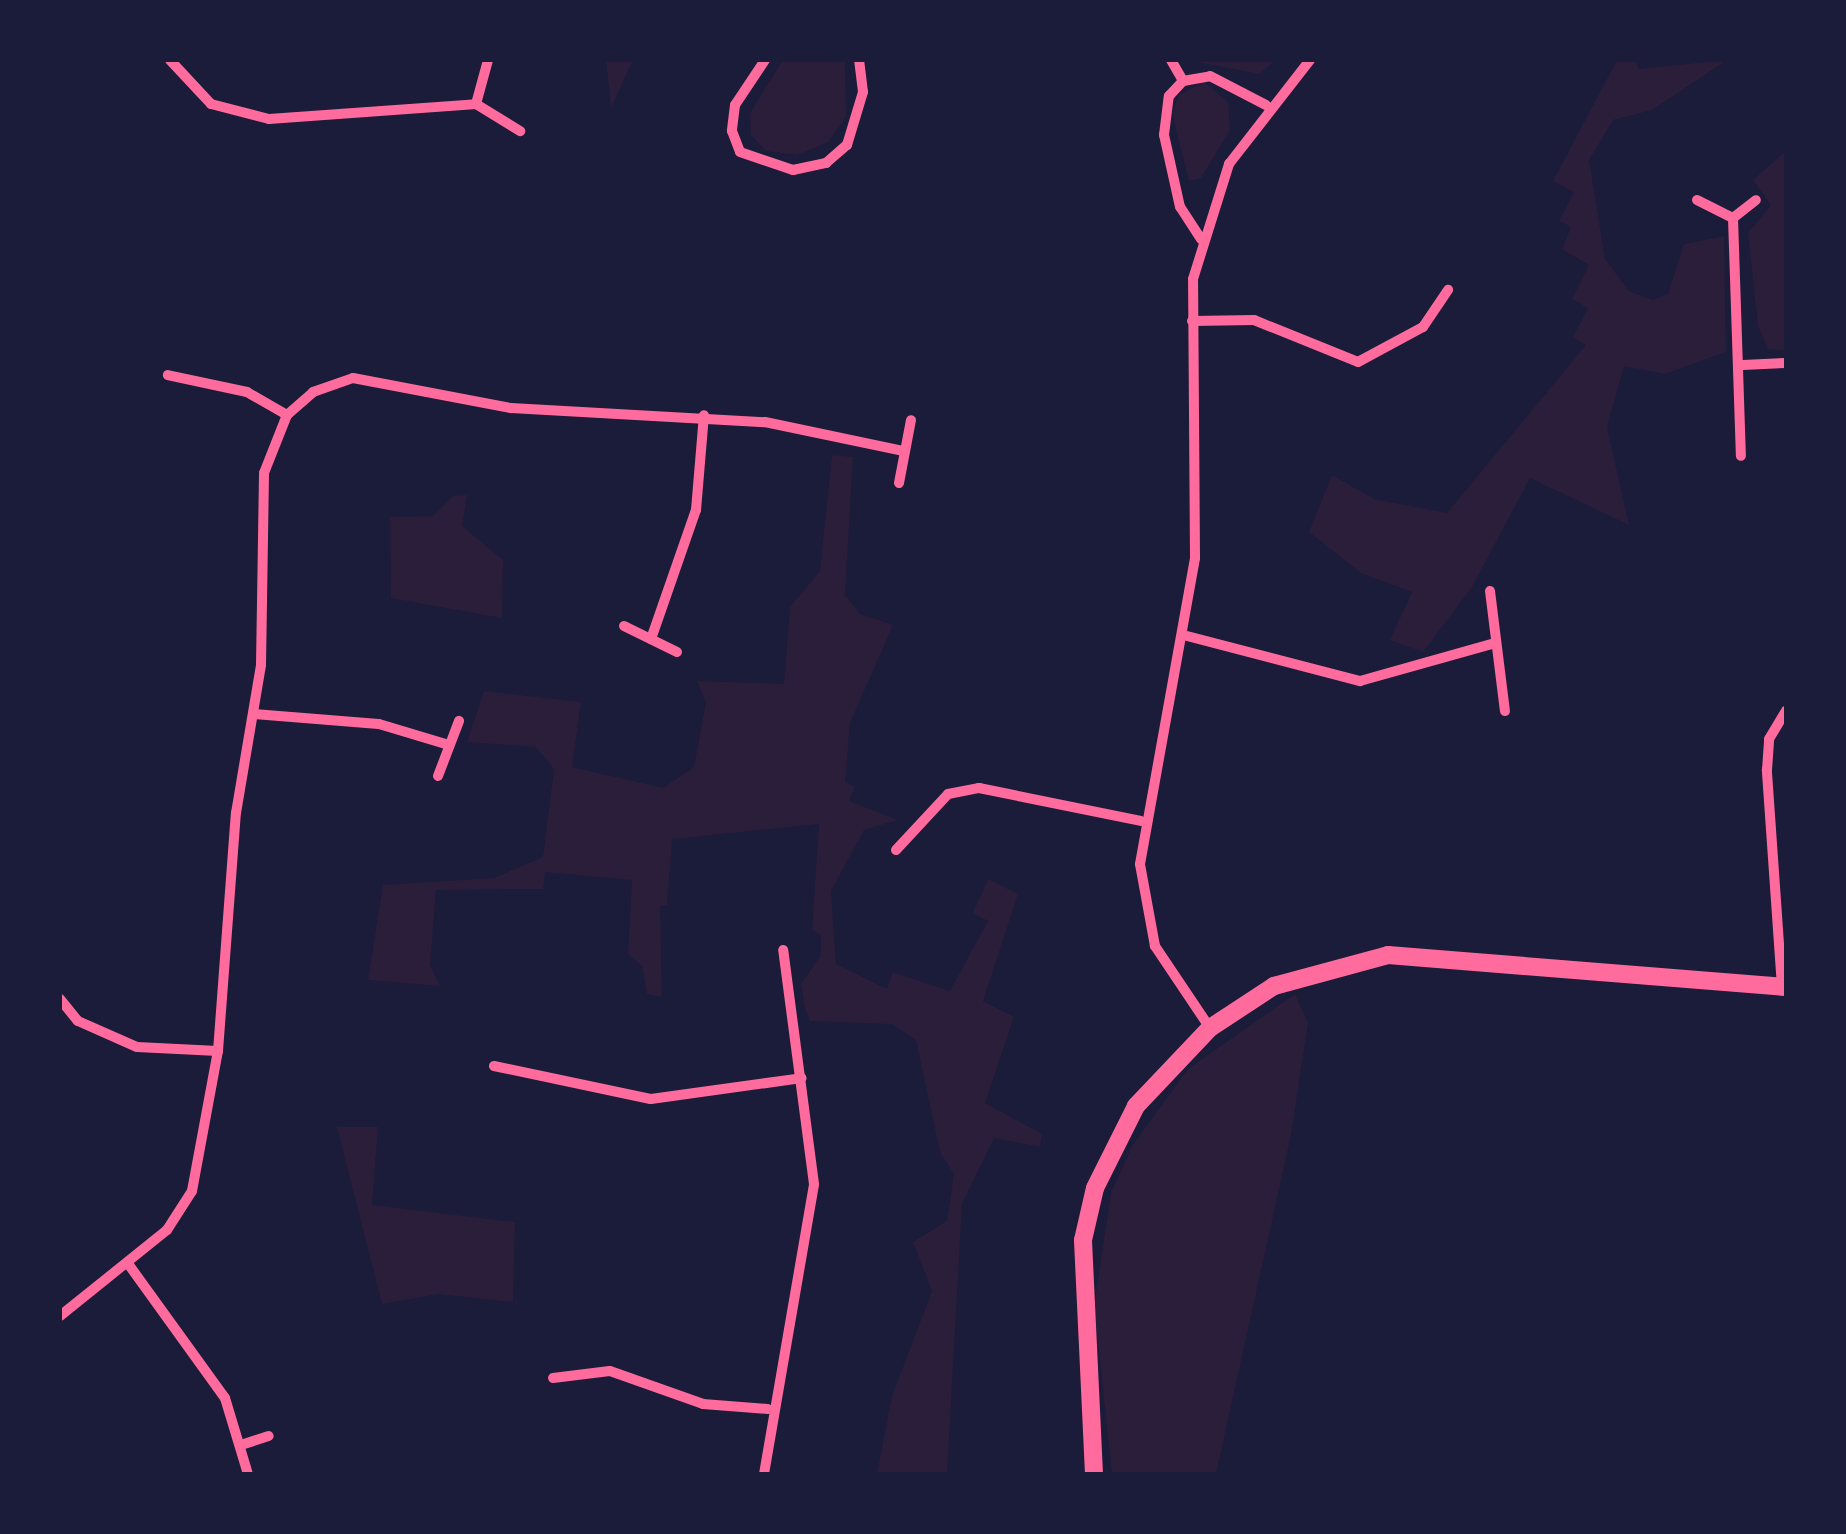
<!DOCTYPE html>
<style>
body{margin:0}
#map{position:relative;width:1846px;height:1534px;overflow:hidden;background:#1b1b3a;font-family:Helvetica,sans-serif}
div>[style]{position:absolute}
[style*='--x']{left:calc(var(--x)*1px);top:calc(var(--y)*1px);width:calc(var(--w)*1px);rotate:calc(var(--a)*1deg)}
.green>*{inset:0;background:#2a1e3b}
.minor>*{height:10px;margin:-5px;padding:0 5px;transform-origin:5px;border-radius:5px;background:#ff6b9d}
.tertiary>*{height:18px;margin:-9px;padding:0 9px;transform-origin:9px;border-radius:9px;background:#ff6b9d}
span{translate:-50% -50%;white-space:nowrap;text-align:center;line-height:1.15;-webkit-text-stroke:9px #1b1b3a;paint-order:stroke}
.frame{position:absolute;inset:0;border:62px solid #1b1b3a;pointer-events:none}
</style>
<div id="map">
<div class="green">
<i style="clip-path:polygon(606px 60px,633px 60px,611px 108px)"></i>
<i style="clip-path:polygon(783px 60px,845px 60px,846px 117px,828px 142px,797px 155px,766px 151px,751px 135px,750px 113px)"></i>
<i style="clip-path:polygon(1187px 60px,1276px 60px,1259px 74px)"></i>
<i style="clip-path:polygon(1617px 60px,1635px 60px,1639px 69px,1727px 60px,1652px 110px,1613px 120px,1589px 160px,1605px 259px,1629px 291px,1653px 300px,1668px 294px,1684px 244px,1724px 236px,1726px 352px,1665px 374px,1624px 366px,1607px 427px,1629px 525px,1530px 478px,1472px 587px,1423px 652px,1390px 640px,1412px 592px,1361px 573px,1309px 532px,1332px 475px,1374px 499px,1447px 513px,1586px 345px,1573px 337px,1588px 308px,1572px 299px,1589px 265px,1562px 249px,1571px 227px,1559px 221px,1574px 192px,1553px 181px)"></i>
<i style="clip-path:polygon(1204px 82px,1228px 102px,1230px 130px,1201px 178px,1189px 181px,1172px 113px,1179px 95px)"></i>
<i style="clip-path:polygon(1786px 151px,1786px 351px,1768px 349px,1758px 326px,1748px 233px,1771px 205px,1753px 180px)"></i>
<i style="clip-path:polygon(832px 455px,853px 457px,845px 595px,860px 614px,893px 625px,850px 723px,845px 782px,855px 787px,849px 801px,898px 820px,864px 830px,831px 891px,836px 964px,887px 989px,893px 972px,950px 991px,988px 921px,973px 913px,988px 879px,1018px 894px,983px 1001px,1014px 1017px,985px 1103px,1042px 1134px,1040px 1147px,994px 1138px,962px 1204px,947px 1474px,877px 1474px,892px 1396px,932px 1291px,913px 1242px,947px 1221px,954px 1174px,940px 1152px,916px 1040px,892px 1024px,810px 1021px,805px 1009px,801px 984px,821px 955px,821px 935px,812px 930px,819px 824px,672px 839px,667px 905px,660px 906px,662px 997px,647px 994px,642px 966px,628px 954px,632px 880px,545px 872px,543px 889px,436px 890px,430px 965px,440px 986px,368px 980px,383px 885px,494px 878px,543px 857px,554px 769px,536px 747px,467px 742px,484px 691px,581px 702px,572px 767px,663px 788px,694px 767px,706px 702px,697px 681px,784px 684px,790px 607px,820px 571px)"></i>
<i style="clip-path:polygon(467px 495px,462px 526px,503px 560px,502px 618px,391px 598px,390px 517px,433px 516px,453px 496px)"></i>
<i style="clip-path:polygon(1295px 994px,1308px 1023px,1291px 1135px,1216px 1474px,1112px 1474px,1094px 1306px,1111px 1193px,1132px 1146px,1188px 1069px)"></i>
<i style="clip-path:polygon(337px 1127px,378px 1127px,372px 1205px,515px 1222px,513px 1302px,438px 1294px,382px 1304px)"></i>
</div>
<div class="minor">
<i style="--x:170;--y:60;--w:60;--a:47"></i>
<i style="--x:211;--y:104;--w:60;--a:14.5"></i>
<i style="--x:269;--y:119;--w:208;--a:-4.1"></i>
<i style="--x:476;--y:104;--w:46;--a:-74.7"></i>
<i style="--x:765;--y:60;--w:54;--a:123.7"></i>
<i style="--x:735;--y:105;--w:26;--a:97"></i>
<i style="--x:732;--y:131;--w:22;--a:69"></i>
<i style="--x:740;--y:152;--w:56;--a:18.8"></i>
<i style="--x:793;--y:170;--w:34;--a:-12"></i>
<i style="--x:826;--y:163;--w:28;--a:-41"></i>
<i style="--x:847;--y:145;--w:55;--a:-73.2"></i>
<i style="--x:863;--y:92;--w:32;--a:-97"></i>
<i style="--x:1171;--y:60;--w:24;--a:60"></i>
<i style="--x:476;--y:104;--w:52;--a:31.5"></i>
<i style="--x:1697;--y:200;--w:40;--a:26.6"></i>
<i style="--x:1733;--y:218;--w:29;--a:-38"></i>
<i style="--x:1733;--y:218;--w:238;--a:88.1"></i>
<i style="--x:1201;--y:239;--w:38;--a:-123"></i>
<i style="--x:1180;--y:207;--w:74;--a:-102.5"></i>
<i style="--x:1164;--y:135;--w:39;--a:-83"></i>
<i style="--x:1169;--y:96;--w:21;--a:-47"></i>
<i style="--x:1183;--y:81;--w:27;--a:-10"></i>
<i style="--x:1210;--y:76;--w:63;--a:27.4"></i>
<i style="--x:1192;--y:321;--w:62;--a:-0.9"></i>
<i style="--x:1254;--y:320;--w:112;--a:22"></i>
<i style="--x:1358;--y:362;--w:74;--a:-28.3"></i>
<i style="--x:1423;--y:327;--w:45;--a:-56"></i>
<i style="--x:1743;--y:365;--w:43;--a:-2.7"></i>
<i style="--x:287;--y:415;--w:35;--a:-41"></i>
<i style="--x:313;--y:392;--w:42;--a:-19.3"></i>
<i style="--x:353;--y:378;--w:161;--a:10.8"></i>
<i style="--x:511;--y:408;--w:254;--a:3.2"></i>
<i style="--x:765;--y:422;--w:142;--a:11.8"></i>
<i style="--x:899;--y:483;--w:64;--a:-79.2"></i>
<i style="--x:1490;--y:591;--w:121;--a:82.9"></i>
<i style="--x:624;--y:626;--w:59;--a:26.1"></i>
<i style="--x:1187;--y:636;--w:179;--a:14.6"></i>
<i style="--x:1360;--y:681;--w:140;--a:-15.7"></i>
<i style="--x:651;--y:639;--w:137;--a:-70.8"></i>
<i style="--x:696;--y:510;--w:95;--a:-85.2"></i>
<i style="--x:254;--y:714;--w:125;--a:4.6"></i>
<i style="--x:379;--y:724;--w:73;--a:16.7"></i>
<i style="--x:438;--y:776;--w:59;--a:-69.1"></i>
<i style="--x:896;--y:850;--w:76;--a:-47.1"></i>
<i style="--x:948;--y:794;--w:32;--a:-11"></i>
<i style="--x:979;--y:788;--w:165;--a:11.5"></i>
<i style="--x:1782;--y:987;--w:218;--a:-94"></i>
<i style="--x:1767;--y:770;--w:31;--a:-86"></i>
<i style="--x:1769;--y:739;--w:33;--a:-59"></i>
<i style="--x:60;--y:999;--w:28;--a:51"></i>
<i style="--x:78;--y:1021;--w:64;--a:23.8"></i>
<i style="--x:137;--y:1047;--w:81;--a:2.8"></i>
<i style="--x:1210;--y:1028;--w:99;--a:-123.9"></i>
<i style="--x:1155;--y:946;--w:83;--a:-100.4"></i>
<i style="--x:1140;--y:864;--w:311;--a:-79.8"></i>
<i style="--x:1195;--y:558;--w:279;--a:-90.4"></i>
<i style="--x:1193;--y:279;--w:121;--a:-72.6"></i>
<i style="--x:1229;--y:164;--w:132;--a:-52.1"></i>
<i style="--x:494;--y:1066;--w:160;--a:11.9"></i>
<i style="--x:651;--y:1099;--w:152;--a:-7.9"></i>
<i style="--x:129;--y:1265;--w:164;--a:54.2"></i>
<i style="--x:225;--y:1398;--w:79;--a:73.2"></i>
<i style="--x:60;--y:1316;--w:137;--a:-38.8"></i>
<i style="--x:167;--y:1230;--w:46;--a:-57.3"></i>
<i style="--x:192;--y:1191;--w:142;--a:-79.5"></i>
<i style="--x:218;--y:1051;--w:239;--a:-85.7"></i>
<i style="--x:236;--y:813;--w:150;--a:-80.4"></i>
<i style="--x:261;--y:665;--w:192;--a:-89.1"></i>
<i style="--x:264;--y:473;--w:62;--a:-68.4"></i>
<i style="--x:287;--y:415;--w:46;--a:-150.1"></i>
<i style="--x:247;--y:392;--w:81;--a:-167.9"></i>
<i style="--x:553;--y:1378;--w:57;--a:-7"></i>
<i style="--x:610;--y:1371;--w:99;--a:19.5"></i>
<i style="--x:703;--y:1404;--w:65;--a:4.4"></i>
<i style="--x:241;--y:1445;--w:29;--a:-18"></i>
<i style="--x:764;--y:1474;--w:294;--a:-80.2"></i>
<i style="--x:814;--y:1184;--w:236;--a:-97.5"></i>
</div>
<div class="tertiary">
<i style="--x:1094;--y:1474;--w:234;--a:-92.7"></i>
<i style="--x:1083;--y:1240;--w:53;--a:-77"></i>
<i style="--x:1095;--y:1188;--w:92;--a:-63.4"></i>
<i style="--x:1136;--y:1106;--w:108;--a:-46.5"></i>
<i style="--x:1210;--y:1028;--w:77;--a:-33.3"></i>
<i style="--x:1274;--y:986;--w:118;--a:-15.2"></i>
<i style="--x:1388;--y:955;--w:399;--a:4.6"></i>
</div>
<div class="frame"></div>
</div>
